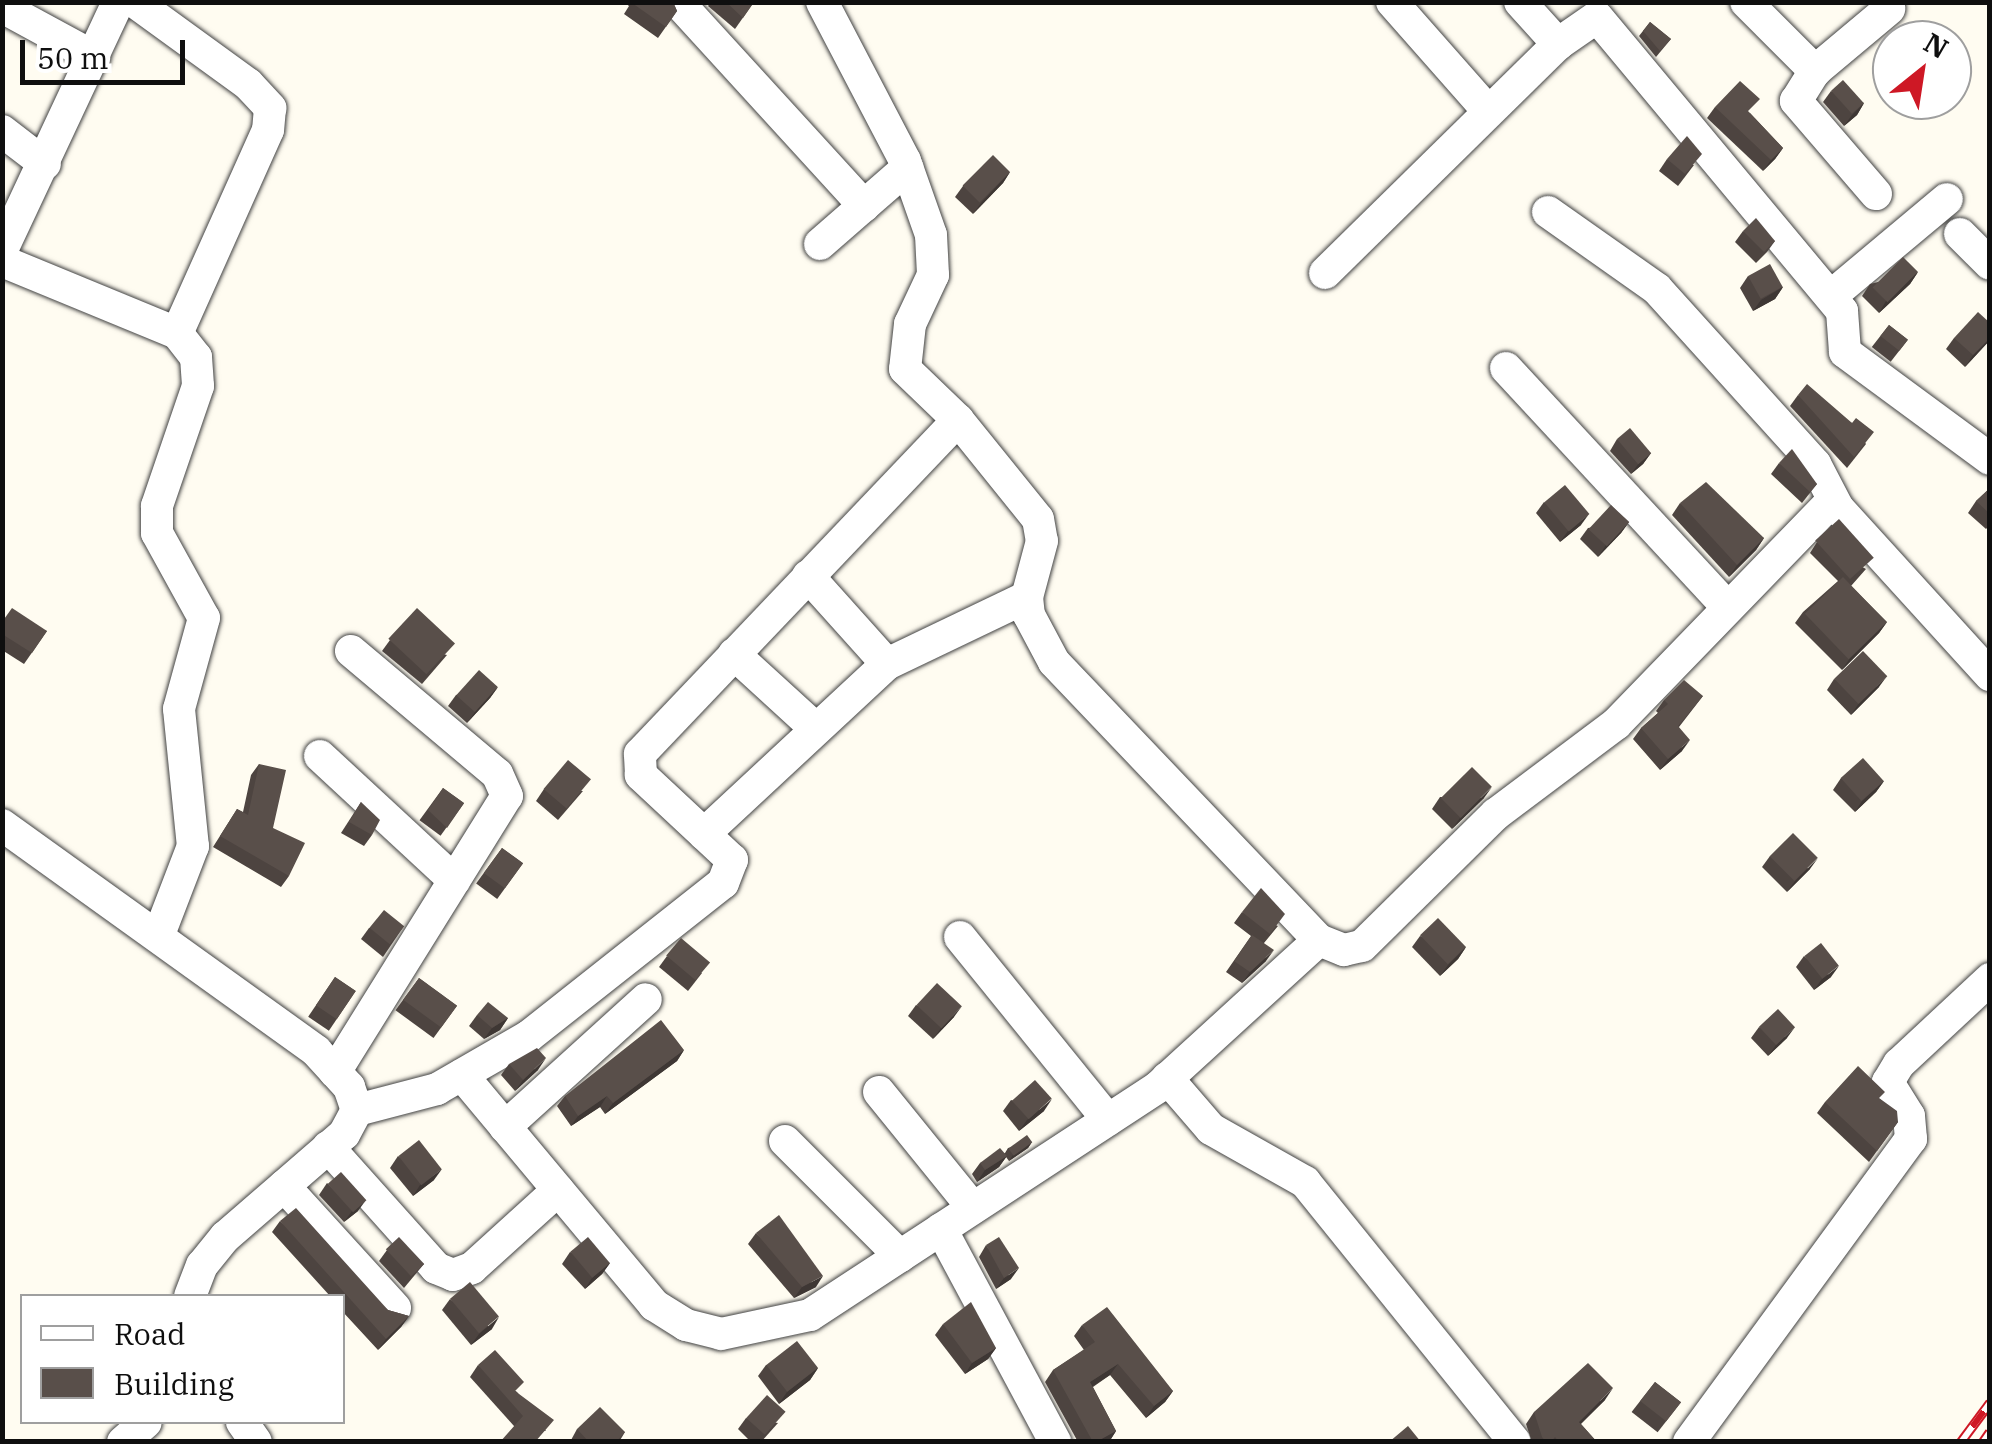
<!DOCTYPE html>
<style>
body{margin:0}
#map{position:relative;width:1992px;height:1444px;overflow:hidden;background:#fffcf1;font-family:"IBM Plex Serif",serif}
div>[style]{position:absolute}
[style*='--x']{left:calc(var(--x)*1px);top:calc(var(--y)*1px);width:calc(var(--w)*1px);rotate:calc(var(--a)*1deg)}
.roads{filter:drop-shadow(0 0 2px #424242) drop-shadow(0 0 2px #424242)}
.minor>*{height:32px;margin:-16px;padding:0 16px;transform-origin:16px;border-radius:16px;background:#fff}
.rail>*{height:10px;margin-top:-5px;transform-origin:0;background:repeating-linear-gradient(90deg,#fff 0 19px,#ce1825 0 38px);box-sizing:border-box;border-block:2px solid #ce1825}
.wall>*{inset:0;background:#4d4440;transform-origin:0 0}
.shaded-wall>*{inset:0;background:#3e3734}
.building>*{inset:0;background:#594f4a;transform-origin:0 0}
span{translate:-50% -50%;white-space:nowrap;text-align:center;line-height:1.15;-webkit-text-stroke:10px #fff;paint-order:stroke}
.frame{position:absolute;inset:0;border:5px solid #0f0f0f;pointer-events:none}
.legend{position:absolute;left:20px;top:1294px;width:325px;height:130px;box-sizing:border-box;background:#fff;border:2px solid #9f9f9f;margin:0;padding:12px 18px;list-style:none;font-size:30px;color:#0f0f0f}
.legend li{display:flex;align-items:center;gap:20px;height:50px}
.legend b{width:50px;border:2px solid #9f9f9f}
.north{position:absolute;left:1872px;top:20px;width:100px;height:100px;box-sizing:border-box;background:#fff;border:2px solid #9f9f9f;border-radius:50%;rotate:30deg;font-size:28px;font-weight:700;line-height:40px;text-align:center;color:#0f0f0f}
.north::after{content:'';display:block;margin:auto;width:35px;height:45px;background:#ce1825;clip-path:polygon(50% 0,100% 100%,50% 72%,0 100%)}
.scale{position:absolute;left:20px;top:40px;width:165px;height:45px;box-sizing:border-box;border:5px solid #0f0f0f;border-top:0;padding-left:12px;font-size:30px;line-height:35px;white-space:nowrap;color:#0f0f0f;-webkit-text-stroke:8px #fff;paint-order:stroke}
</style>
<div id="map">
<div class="roads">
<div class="minor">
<i style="--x:135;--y:2;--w:140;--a:36"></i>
<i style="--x:248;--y:84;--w:33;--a:47"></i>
<i style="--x:270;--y:108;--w:22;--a:95"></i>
<i style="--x:268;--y:130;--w:222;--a:114.1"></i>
<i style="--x:678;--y:2;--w:276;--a:47.6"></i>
<i style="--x:822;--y:2;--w:179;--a:62.4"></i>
<i style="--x:905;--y:161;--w:78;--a:70.6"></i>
<i style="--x:931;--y:235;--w:40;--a:87.1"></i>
<i style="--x:933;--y:275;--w:54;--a:115.1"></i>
<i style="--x:910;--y:324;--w:45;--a:96.3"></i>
<i style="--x:905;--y:369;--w:74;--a:43.9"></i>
<i style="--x:958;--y:420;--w:127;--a:51.1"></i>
<i style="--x:1038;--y:519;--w:22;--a:80"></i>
<i style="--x:1042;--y:541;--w:58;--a:105"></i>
<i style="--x:1027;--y:597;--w:18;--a:84"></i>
<i style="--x:1029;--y:615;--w:53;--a:62"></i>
<i style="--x:1054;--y:662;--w:384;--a:46.4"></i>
<i style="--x:1319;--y:940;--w:27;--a:22"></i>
<i style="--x:1344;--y:950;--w:18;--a:-13"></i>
<i style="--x:1362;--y:946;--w:188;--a:-44.6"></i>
<i style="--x:1496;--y:814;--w:150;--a:-36.9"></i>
<i style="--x:1616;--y:724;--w:305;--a:-45.9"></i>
<i style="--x:1828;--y:505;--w:10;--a:17"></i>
<i style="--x:1838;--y:508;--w:226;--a:47.7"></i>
<i style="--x:1392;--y:2;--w:145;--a:48.6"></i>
<i style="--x:1520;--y:2;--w:57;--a:47.9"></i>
<i style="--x:1746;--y:2;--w:98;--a:45"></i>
<i style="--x:2;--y:7;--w:105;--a:28.5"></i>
<i style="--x:2;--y:131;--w:54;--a:37.5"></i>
<i style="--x:1876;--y:194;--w:123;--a:-130.7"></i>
<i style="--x:1796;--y:101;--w:36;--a:-58"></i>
<i style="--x:1815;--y:71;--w:97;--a:-40"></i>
<i style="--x:1548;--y:212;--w:133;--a:35.2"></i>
<i style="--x:1657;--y:289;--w:236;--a:47.9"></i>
<i style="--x:1815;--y:464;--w:50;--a:62.4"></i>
<i style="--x:1960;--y:234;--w:42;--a:45"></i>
<i style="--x:820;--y:244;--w:116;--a:-41.1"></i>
<i style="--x:2;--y:250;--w:274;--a:-64.9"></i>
<i style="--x:2;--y:261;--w:189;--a:22.4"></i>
<i style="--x:177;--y:333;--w:31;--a:52"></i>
<i style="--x:196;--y:357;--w:29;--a:86"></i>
<i style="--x:198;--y:386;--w:127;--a:108.9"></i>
<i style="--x:157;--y:506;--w:27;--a:90"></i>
<i style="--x:157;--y:533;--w:97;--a:61.1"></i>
<i style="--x:204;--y:618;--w:94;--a:105.4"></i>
<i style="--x:179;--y:709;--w:138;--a:84.2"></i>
<i style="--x:193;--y:846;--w:97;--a:111"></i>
<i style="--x:1325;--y:273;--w:327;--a:-44.5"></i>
<i style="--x:1558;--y:44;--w:47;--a:-34.7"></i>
<i style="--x:1597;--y:17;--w:383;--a:50.2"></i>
<i style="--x:1842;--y:311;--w:41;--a:85.8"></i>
<i style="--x:1845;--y:352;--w:180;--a:36.4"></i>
<i style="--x:1831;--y:296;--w:151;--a:-39.9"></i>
<i style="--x:1506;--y:368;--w:326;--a:47.2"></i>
<i style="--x:808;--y:576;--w:118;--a:48.1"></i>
<i style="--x:734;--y:654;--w:108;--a:42.4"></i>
<i style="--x:320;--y:756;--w:183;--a:42.8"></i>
<i style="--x:2;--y:825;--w:387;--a:35.7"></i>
<i style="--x:316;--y:1051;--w:49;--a:47.5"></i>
<i style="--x:349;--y:1087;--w:24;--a:71"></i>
<i style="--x:357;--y:1110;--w:27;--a:118"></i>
<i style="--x:344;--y:1134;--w:157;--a:139.1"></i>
<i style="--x:225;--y:1237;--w:36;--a:129"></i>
<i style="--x:202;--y:1265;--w:33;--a:111"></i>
<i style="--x:704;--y:834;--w:250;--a:-42.9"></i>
<i style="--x:887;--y:664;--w:155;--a:-25.6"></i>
<i style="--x:960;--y:937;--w:235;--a:51"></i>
<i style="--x:335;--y:1072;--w:325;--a:-58.1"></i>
<i style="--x:507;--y:796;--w:24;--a:-114"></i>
<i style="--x:497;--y:774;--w:191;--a:-139.9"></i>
<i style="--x:462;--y:1075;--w:300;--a:50.1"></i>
<i style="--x:654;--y:1305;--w:38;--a:32"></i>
<i style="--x:686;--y:1325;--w:36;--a:14"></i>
<i style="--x:721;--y:1334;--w:91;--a:-12.1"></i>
<i style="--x:810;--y:1315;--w:416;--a:-33.2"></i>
<i style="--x:1158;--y:1087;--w:218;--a:-42.4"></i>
<i style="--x:1167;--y:1078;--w:67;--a:49.2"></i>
<i style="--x:1211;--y:1129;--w:108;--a:29.4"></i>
<i style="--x:1305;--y:1182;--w:334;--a:51.1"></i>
<i style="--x:879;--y:1092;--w:149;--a:51"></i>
<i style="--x:357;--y:1110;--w:83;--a:-14.7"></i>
<i style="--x:437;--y:1089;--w:106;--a:-29.9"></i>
<i style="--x:529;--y:1036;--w:247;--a:-38.3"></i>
<i style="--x:723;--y:883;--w:25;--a:-69"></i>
<i style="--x:732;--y:860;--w:125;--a:-137"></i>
<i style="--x:641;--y:775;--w:21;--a:-93"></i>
<i style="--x:640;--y:754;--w:461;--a:-46.4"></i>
<i style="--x:505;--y:1127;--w:190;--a:-42.2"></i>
<i style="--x:785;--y:1141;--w:163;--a:45"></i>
<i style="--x:328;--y:1147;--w:162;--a:48.2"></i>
<i style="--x:436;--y:1268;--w:18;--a:22"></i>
<i style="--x:453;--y:1275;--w:20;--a:-20"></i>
<i style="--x:472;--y:1268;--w:116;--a:-42.2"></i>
<i style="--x:284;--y:1186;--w:165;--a:47.7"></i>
<i style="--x:941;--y:1229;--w:242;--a:61.8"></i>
<i style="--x:242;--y:1422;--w:24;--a:55"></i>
<i style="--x:123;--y:1442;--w:30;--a:-41"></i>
<i style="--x:1689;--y:1442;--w:376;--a:-53.8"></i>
<i style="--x:1911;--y:1139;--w:23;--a:-95"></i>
<i style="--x:1909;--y:1116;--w:40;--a:-122"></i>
<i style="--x:1888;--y:1082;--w:21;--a:-59"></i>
<i style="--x:1899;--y:1064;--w:125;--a:-43"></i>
</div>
</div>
<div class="rail">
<i style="--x:1961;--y:1442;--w:49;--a:-53.4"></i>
<i style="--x:1983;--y:1442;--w:12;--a:-55"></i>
</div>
<div class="wall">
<i style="clip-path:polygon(624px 2px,673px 2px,677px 11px,658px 38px,624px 14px,629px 6px)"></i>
<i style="clip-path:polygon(711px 2px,754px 2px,735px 29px,708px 6px)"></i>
<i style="clip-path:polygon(1650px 22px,1671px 39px,1656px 57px,1639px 36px)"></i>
<i style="clip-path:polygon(1831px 91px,1864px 103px,1857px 115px,1844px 126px,1823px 102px)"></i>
<i style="clip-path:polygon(1715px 107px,1750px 113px,1783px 148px,1775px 159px,1763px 171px,1707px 118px)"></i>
<i style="clip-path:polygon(1667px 159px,1694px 165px,1678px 186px,1659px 171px)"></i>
<i style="clip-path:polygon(1010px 172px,1003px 183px,973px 214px,955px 197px,963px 186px)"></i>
<i style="clip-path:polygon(1743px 231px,1775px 241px,1767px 252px,1756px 263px,1735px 242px)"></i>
<i style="clip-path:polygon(1918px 272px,1910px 284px,1879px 313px,1862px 296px,1870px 284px)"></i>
<i style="clip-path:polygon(1748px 276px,1783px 287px,1775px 299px,1753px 311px,1740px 288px)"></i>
<i style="left:1889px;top:325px;width:24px;height:28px;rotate:38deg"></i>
<i style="clip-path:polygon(1954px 338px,1990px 340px,1965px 367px,1946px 349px)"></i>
<i style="clip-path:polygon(1798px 395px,1852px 423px,1866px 444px,1847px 468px,1790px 406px)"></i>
<i style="clip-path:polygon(1617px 439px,1651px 453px,1643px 464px,1631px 474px,1610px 451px)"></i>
<i style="clip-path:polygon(1779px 463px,1817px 484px,1802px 503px,1771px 474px)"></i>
<i style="clip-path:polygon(1990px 488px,1990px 525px,1986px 529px,1968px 513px,1976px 501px)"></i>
<i style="clip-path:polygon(1544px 502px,1581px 525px,1560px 542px,1536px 513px)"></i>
<i style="clip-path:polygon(1680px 503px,1764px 538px,1756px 550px,1729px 577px,1672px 515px)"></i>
<i style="clip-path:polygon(1629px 522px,1621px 533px,1598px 557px,1580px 539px,1588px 528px)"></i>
<i style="clip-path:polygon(1817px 542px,1866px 569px,1851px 586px,1887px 622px,1879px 633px,1842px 670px,1795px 623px,1803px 612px,1838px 581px,1810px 553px)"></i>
<i style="clip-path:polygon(2px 621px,47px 631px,24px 664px,2px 650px)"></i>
<i style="clip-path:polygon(390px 640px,447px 655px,422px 684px,382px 651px)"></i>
<i style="clip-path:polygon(1834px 679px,1879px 687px,1851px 715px,1827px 690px)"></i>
<i style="clip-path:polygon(498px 687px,490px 698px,467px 723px,448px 706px,456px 695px)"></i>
<i style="clip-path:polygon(1703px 696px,1679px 727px,1682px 751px,1660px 770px,1633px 739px,1641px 728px,1658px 713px,1656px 711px,1664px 700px)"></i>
<i style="clip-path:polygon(259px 764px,273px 828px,289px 876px,281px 887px,213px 847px,237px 809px,243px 812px,251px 775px)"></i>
<i style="clip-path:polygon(1841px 778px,1884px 781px,1876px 792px,1855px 812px,1833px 790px)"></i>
<i style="left:443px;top:788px;width:26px;height:40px;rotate:36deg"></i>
<i style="clip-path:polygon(544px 789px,583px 791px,558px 820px,536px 801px)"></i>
<i style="clip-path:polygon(1440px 797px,1484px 798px,1452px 829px,1432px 809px)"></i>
<i style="clip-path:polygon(361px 802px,372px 835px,364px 846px,341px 833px)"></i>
<i style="left:502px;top:848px;width:26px;height:44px;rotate:36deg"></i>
<i style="clip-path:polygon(1770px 856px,1810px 869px,1787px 892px,1762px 867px)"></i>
<i style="clip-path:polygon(1242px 912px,1278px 926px,1264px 943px,1266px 961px,1242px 983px,1226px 972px,1251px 936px,1234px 923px)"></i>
<i style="clip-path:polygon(404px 926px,383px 957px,361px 939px,369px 928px)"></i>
<i style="clip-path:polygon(1420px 936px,1466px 947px,1458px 959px,1440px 976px,1412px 947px)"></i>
<i style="clip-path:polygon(667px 956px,702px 973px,688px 991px,659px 967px)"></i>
<i style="clip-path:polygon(1804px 956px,1831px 977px,1814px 990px,1796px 967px)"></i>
<i style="left:335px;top:977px;width:25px;height:48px;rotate:34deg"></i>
<i style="left:419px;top:978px;width:47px;height:40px;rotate:36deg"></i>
<i style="clip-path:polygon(916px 1005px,954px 1017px,933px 1039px,908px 1016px)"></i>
<i style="clip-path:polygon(477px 1015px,508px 1018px,500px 1030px,484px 1039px,469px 1026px)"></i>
<i style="clip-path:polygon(1759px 1027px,1787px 1038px,1768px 1056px,1751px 1038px)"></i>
<i style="clip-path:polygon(684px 1050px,677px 1061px,605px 1114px,600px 1107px,571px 1126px,557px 1106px,565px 1096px)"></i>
<i style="clip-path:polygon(509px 1064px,538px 1070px,515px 1091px,501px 1075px)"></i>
<i style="clip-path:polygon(1880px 1099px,1898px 1122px,1869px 1162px,1817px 1113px,1825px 1102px)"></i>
<i style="clip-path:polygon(1011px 1100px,1044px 1111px,1019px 1131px,1003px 1111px)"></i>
<i style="clip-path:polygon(1032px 1142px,1028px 1148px,1009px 1161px,1006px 1157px,999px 1167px,977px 1182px,972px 1174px,980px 1163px,1005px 1153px,1008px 1148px)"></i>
<i style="clip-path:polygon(398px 1156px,434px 1180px,413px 1196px,390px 1168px)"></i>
<i style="clip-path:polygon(327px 1183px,358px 1211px,344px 1222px,319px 1195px)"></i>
<i style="clip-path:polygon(280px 1221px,388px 1310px,409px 1316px,401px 1327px,378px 1350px,342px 1311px,342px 1296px,330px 1296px,272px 1232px)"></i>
<i style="clip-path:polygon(756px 1233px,816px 1287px,794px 1298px,748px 1244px)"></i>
<i style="clip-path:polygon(986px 1245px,1011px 1279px,996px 1289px,979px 1257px)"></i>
<i style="clip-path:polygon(387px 1250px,424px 1264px,404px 1288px,379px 1261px)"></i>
<i style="clip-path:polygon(570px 1252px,610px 1263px,602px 1274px,585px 1289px,562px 1264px)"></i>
<i style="clip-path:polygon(450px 1299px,492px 1329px,471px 1345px,442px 1310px)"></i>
<i style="clip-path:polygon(943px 1324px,996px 1348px,988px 1359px,965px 1374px,935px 1335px)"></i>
<i style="clip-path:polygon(1082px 1325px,1173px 1391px,1165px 1402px,1146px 1418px,1110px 1375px,1093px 1387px,1116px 1431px,1109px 1442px,1078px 1442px,1045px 1382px,1053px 1370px,1084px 1350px,1074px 1336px)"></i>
<i style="clip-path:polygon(478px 1365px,517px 1392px,546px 1431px,514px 1426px,470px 1377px)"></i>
<i style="clip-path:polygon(766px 1365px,818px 1368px,810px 1380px,779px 1404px,758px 1376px)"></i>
<i style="left:1655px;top:1382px;width:33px;height:38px;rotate:38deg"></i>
<i style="clip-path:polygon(1605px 1400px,1581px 1424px,1597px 1442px,1532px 1442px,1526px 1424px,1534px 1412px)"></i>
<i style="clip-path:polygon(746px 1418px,778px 1423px,761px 1442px,751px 1442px,738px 1429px)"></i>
<i style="clip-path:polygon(577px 1429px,625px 1432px,619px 1442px,570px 1442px)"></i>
</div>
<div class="shaded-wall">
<i style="clip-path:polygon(1864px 103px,1857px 115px,1844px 126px,1852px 115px)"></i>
<i style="clip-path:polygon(1783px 148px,1775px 159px,1763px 171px,1771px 160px)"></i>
<i style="clip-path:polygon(1010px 172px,1003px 183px,973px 214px,981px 203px)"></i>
<i style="clip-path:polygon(1918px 272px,1910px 284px,1879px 313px,1886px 301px)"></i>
<i style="clip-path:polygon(1783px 287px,1775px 299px,1753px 311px,1761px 300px)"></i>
<i style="clip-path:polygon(1990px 338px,1990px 340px,1965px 367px,1973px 355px)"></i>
<i style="clip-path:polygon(1651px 453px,1643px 464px,1631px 474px,1639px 463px)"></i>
<i style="clip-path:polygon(1589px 514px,1581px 525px,1560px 542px,1568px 531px)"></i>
<i style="clip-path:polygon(1629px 522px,1621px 533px,1598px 557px,1606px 545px)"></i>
<i style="clip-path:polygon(1764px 538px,1756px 550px,1729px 577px,1737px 565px)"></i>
<i style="clip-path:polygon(1887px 622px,1879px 633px,1842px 670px,1850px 658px)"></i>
<i style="clip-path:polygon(1887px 676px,1879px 687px,1851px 715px,1859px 703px)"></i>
<i style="clip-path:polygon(498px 687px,490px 698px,467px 723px,475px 712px)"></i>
<i style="clip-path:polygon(1690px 740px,1682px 751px,1660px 770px,1668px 759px)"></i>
<i style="clip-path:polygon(1884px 781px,1876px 792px,1855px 812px,1862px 801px)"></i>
<i style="clip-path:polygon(1492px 787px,1484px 798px,1452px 829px,1460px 818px)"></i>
<i style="clip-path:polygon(1818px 858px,1810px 869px,1787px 892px,1795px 881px)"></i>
<i style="clip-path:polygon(1466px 947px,1458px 959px,1440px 976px,1448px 965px)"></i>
<i style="clip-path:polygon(1274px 950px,1266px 961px,1242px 983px,1250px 972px)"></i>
<i style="clip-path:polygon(1839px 966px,1831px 977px,1814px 990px,1822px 979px)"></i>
<i style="clip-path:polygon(962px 1006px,954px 1017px,933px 1039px,941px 1028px)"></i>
<i style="clip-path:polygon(508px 1018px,500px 1030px,484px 1039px,492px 1028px)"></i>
<i style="clip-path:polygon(1795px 1027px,1787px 1038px,1768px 1056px,1776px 1045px)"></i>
<i style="clip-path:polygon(684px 1050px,677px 1061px,605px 1114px,613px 1103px)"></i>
<i style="clip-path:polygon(546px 1058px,538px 1070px,515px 1091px,523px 1080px)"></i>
<i style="clip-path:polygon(607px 1096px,600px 1107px,571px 1126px,578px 1116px)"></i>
<i style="clip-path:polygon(1052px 1099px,1044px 1111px,1019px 1131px,1027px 1120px)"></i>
<i style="clip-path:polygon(1032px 1142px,1028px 1148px,1009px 1161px,1013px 1155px)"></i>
<i style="clip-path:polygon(1007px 1156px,999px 1167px,977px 1182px,985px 1170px)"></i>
<i style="clip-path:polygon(442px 1169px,434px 1180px,413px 1196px,420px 1185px)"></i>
<i style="clip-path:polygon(366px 1200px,358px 1211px,344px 1222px,352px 1211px)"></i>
<i style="clip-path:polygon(610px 1263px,602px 1274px,585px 1289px,592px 1278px)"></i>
<i style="clip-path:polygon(1019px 1268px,1011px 1279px,996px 1289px,1004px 1278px)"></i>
<i style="clip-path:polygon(823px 1276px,816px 1287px,794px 1298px,802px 1287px)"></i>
<i style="clip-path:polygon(409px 1316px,401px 1327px,378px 1350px,386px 1339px)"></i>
<i style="clip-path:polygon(499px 1317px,492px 1329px,471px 1345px,479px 1334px)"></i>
<i style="clip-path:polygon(996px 1348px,988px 1359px,965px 1374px,972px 1363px)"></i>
<i style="clip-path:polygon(1118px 1364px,1110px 1375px,1082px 1393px,1090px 1382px)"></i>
<i style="clip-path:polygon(818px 1368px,810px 1380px,779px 1404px,787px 1392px)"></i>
<i style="clip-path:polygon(1613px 1388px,1605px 1400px,1571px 1433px,1579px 1422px)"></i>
<i style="clip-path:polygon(1173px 1391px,1165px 1402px,1146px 1418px,1154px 1406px)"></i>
<i style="clip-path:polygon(1116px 1431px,1109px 1442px,1096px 1442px)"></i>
</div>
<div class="building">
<i style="clip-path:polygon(673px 2px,677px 11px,666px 27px,632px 3px)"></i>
<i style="clip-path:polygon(726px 2px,754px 2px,743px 18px)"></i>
<i style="clip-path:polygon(1650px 22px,1671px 39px,1660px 51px,1643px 31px)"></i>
<i style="left:1843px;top:80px;width:31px;height:16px;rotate:48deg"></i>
<i style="clip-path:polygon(1740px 81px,1760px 99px,1748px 111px,1783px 148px,1771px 160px,1715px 107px)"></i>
<i style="clip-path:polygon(1687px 136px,1702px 154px,1685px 174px,1667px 159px)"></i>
<i style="left:993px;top:155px;width:24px;height:43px;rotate:45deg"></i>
<i style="clip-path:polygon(1756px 218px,1775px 241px,1764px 252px,1743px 231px)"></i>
<i style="left:1903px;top:257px;width:21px;height:43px;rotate:45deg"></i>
<i style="left:1770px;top:264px;width:26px;height:25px;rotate:61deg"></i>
<i style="clip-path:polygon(1978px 312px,1990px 323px,1990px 338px,1973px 355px,1954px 338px)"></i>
<i style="left:1889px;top:325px;width:24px;height:14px;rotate:38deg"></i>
<i style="clip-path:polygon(1807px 384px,1852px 423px,1856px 418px,1874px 432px,1854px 457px,1798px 395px)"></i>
<i style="left:1630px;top:428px;width:33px;height:17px;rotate:50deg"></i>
<i style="clip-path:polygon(1792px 449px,1817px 484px,1810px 492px,1779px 463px)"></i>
<i style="clip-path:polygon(1706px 482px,1764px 538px,1737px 565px,1680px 503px)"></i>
<i style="left:1565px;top:485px;width:38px;height:27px;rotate:50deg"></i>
<i style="clip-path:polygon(1990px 488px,1990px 514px,1976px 501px)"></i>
<i style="left:1611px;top:505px;width:25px;height:33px;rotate:43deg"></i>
<i style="left:1839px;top:519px;width:52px;height:32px;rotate:48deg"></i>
<i style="left:1843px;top:577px;width:63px;height:53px;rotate:46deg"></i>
<i style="clip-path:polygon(12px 608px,47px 631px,32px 653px,2px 634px,2px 622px)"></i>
<i style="left:417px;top:608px;width:52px;height:42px;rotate:43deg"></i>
<i style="left:1863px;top:651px;width:35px;height:40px;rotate:46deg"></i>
<i style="left:479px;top:670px;width:25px;height:34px;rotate:42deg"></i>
<i style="clip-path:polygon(1684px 680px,1703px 696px,1678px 726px,1690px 740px,1668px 759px,1641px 728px,1668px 704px,1664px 700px)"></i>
<i style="left:1863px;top:758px;width:31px;height:30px;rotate:48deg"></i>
<i style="left:568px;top:760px;width:30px;height:38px;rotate:40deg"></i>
<i style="clip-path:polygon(259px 764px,286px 770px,273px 828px,305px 843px,289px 876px,220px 836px,237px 809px,248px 815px)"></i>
<i style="left:1472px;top:767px;width:28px;height:44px;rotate:45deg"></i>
<i style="clip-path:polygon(443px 788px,464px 803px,447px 828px,428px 810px)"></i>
<i style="clip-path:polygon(361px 802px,380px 820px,372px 835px,349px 822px)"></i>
<i style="left:1793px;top:833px;width:35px;height:33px;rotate:45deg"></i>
<i style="left:502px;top:848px;width:26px;height:31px;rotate:36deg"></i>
<i style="clip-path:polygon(1261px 888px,1285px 914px,1270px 934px,1242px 912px)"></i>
<i style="left:384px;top:910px;width:26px;height:23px;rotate:39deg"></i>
<i style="left:1438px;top:918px;width:40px;height:25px;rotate:46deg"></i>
<i style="clip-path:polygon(1252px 935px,1274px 950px,1250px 972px,1234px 961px)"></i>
<i style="left:681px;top:938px;width:38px;height:23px;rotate:40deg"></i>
<i style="left:1821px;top:943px;width:29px;height:21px;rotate:52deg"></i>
<i style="left:335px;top:977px;width:25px;height:34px;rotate:34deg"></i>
<i style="left:419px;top:978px;width:47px;height:27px;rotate:36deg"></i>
<i style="left:937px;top:983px;width:34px;height:30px;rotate:43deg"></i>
<i style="clip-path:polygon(488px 1002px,508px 1018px,492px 1028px,477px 1015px)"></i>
<i style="left:1778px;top:1009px;width:25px;height:26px;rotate:47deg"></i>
<i style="clip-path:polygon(661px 1020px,684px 1050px,613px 1103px,607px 1096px,578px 1116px,565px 1096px)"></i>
<i style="clip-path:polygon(537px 1048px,546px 1058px,523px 1080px,509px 1064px)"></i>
<i style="clip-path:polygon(1858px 1066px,1885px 1092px,1879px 1098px,1897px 1111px,1898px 1122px,1877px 1151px,1825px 1102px)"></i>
<i style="left:1035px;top:1080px;width:25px;height:31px;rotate:48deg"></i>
<i style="left:1027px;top:1135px;width:9px;height:23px;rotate:54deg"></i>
<i style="left:419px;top:1140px;width:37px;height:26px;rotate:52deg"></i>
<i style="clip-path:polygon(1000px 1148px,1007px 1156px,985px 1170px,980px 1163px)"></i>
<i style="left:341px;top:1172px;width:38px;height:18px;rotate:48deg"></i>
<i style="clip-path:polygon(296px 1208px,388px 1310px,409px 1316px,386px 1339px,280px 1221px)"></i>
<i style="clip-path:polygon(779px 1215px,823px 1276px,802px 1287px,756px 1233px)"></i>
<i style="left:399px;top:1237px;width:37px;height:18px;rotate:47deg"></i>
<i style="left:588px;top:1237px;width:34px;height:23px;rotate:50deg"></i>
<i style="clip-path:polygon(999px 1237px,1019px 1268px,1004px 1278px,986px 1245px)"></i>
<i style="left:470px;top:1282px;width:45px;height:26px;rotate:50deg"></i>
<i style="clip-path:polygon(971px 1302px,996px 1348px,972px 1363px,943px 1324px)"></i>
<i style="clip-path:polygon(1107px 1307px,1173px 1391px,1154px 1406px,1118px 1364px,1090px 1382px,1116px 1431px,1096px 1442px,1093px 1442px,1053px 1370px,1095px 1342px,1082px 1325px)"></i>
<i style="left:797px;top:1341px;width:34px;height:39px;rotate:52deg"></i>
<i style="clip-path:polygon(495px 1350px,524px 1382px,515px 1391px,554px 1420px,535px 1442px,500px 1442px,523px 1416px,478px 1365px)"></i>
<i style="clip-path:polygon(1588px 1363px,1613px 1388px,1579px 1422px,1597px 1442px,1559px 1442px,1555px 1437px,1551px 1442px,1546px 1442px,1542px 1437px,1534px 1412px)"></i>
<i style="left:1655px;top:1382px;width:33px;height:24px;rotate:38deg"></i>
<i style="left:767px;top:1395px;width:25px;height:31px;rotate:42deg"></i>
<i style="clip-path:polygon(600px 1407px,625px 1432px,616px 1442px,589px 1442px,577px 1429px)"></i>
<i style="clip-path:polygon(1408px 1426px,1421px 1442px,1389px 1442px)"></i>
</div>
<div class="frame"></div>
<ul class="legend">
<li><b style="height:12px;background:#fff"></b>Road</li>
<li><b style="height:28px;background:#594f4a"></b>Building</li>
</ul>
<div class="north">N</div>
<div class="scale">50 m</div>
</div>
